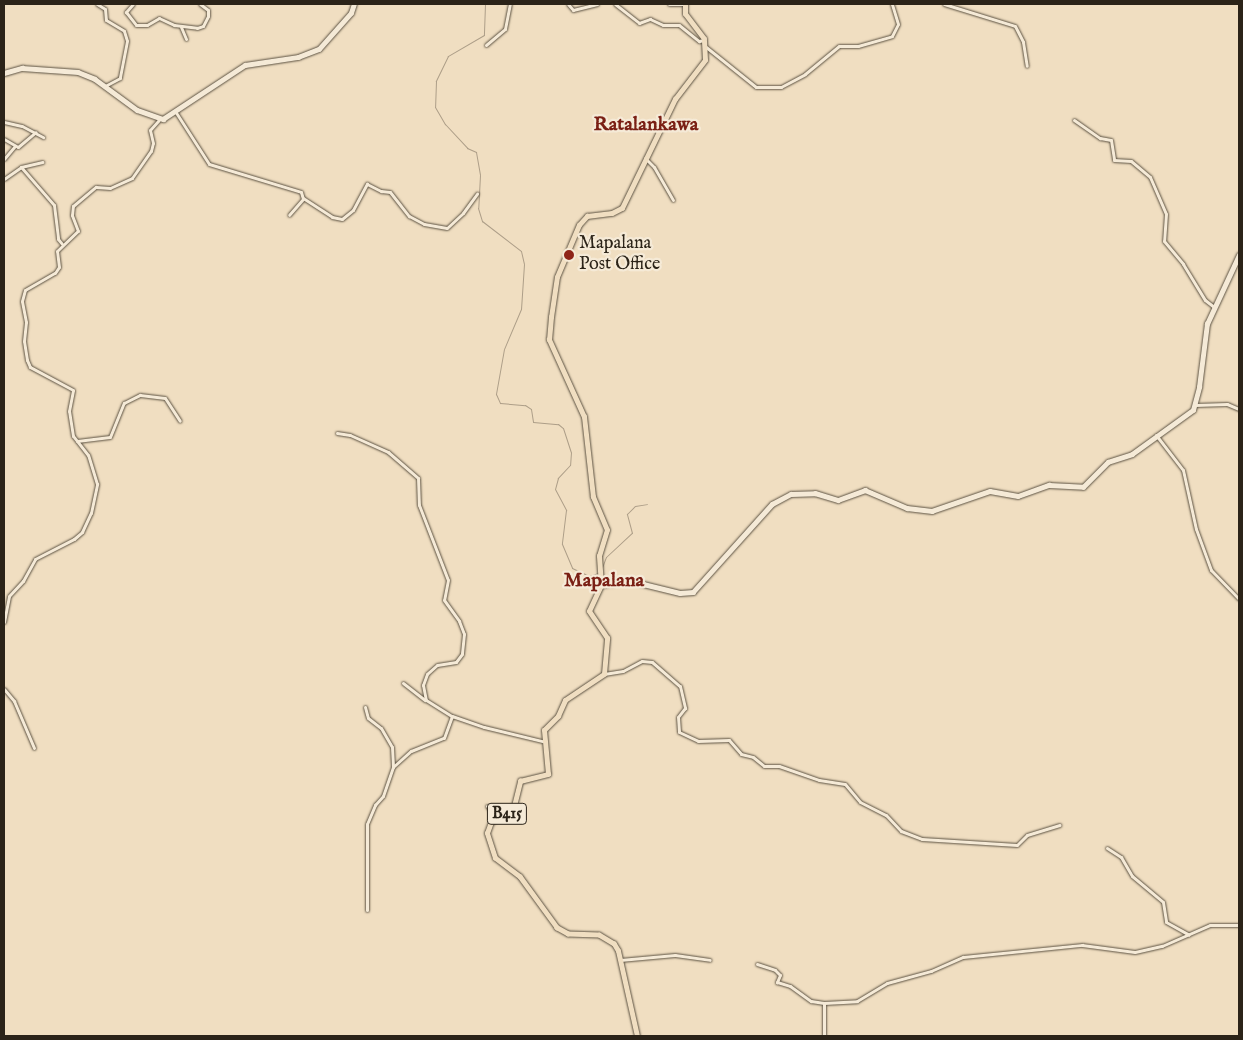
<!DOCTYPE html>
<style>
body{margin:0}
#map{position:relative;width:1243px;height:1040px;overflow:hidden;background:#f0dec1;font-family:"IM FELL English",serif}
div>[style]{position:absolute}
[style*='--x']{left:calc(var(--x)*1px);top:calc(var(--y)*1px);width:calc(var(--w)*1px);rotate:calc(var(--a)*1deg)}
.stream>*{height:1px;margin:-0.5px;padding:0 0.5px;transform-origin:0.5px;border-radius:0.5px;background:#ad9e88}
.roads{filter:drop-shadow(0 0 1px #5c5242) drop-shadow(0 0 1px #5c5242)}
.street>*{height:3px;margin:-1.5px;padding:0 1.5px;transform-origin:1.5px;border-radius:1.5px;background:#f5ead7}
.secondary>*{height:4.5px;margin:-2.25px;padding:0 2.25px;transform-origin:2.25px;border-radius:2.25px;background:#f5ead7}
.primary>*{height:4.5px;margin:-2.25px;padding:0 2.25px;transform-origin:2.25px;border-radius:2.25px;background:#f0dec1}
.dots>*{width:14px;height:14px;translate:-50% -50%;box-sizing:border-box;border:2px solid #f5ead7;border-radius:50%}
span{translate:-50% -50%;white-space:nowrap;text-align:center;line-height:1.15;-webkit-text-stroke:4.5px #f5ead7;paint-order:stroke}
.shield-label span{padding:1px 4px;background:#f5ead7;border:1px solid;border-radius:4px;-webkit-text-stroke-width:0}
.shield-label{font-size:16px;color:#2b2318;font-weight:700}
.poi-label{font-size:18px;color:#2b2318}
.left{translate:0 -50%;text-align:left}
.quarter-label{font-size:20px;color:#7a1f14;font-weight:700}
.frame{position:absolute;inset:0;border:5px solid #2b2318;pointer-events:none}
</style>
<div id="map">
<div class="stream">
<i style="--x:485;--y:4;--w:31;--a:92"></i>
<i style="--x:484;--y:35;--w:42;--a:149.7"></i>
<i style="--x:448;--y:56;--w:28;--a:116"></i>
<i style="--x:436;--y:81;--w:26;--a:92"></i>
<i style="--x:435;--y:107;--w:20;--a:60"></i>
<i style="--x:445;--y:124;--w:33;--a:47"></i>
<i style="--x:467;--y:148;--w:10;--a:24"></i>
<i style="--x:476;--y:152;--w:23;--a:80"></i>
<i style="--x:480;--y:175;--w:33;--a:93"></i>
<i style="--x:478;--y:208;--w:14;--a:73"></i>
<i style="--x:482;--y:221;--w:49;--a:37.6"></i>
<i style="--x:521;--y:251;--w:13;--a:77"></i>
<i style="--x:524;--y:264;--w:45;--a:93.8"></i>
<i style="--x:521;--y:309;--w:43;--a:113"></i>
<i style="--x:504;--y:349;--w:46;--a:100.1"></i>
<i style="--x:496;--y:394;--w:10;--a:66"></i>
<i style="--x:500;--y:403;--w:25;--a:5"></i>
<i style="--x:525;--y:405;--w:7;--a:34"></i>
<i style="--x:531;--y:409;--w:13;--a:81"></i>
<i style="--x:533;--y:422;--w:25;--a:5"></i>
<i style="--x:558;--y:424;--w:6;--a:39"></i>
<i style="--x:563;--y:428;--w:25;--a:72"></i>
<i style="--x:571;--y:452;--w:13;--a:94"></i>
<i style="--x:570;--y:465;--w:18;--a:133"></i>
<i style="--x:558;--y:478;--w:11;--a:105"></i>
<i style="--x:555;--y:489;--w:24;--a:62"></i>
<i style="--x:566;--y:510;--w:34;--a:97"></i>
<i style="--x:562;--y:544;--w:26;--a:67"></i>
<i style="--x:572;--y:568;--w:19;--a:25"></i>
<i style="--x:589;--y:576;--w:9;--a:-18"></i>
<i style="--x:601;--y:570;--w:14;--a:-69"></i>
<i style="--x:606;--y:557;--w:35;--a:-43"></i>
<i style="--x:632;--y:533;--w:20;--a:-105"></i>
<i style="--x:627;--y:514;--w:11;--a:-45"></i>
<i style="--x:635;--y:506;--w:12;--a:-9"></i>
</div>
<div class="roads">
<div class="street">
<i style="--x:97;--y:4;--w:9;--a:32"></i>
<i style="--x:105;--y:9;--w:11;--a:85"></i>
<i style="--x:106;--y:20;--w:21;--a:31"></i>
<i style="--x:124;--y:31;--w:10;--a:73"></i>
<i style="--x:127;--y:41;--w:38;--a:101"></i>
<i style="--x:120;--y:78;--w:17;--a:152"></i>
<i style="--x:133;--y:4;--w:11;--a:131"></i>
<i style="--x:126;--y:12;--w:16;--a:52"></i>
<i style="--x:136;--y:25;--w:11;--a:0"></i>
<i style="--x:147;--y:25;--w:14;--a:-30"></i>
<i style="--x:159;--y:18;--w:17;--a:25"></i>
<i style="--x:174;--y:25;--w:23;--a:7"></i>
<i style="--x:197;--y:28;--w:6;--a:-18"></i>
<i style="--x:203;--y:26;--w:11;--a:-63"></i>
<i style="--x:208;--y:16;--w:6;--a:-90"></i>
<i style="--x:208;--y:10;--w:10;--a:-143"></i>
<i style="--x:568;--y:4;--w:8;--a:50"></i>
<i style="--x:573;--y:10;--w:25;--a:-14"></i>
<i style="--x:615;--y:4;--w:31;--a:38"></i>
<i style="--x:639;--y:23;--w:12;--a:-20"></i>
<i style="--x:650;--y:19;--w:14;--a:25"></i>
<i style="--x:663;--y:25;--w:16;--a:0"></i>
<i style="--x:679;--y:25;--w:26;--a:39"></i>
<i style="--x:699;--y:41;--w:5;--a:-11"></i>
<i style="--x:669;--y:4;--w:16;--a:0"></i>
<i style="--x:944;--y:4;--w:74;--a:17.2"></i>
<i style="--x:1015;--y:26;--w:18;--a:63"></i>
<i style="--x:1023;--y:42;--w:24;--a:81"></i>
<i style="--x:181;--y:27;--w:13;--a:67"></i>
<i style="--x:486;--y:45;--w:25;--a:-40"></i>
<i style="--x:505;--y:29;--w:25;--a:-79"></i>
<i style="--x:706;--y:47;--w:64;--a:38.7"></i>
<i style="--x:756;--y:87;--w:25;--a:0"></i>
<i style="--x:781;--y:87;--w:27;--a:-28"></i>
<i style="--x:805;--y:74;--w:44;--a:-39.5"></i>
<i style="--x:839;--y:46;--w:19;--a:0"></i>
<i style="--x:858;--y:46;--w:35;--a:-16"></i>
<i style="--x:892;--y:36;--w:13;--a:-63"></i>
<i style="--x:898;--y:24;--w:21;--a:-107"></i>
<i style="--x:175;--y:111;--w:63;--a:57.3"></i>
<i style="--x:209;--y:164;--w:96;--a:16.9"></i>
<i style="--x:301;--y:192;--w:7;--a:74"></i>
<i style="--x:303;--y:199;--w:21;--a:131"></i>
<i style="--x:1074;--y:120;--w:32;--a:35"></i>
<i style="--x:1100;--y:138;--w:11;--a:10"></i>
<i style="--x:1111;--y:140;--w:20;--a:81"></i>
<i style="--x:1114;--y:160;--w:17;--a:3"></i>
<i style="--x:1131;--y:161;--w:25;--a:40"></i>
<i style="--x:1150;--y:177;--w:40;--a:66.6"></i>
<i style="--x:1166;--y:214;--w:27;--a:94"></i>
<i style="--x:1164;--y:241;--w:30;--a:50"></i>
<i style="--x:1183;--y:264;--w:42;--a:58.6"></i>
<i style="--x:1205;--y:300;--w:11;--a:38"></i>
<i style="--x:4;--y:122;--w:18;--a:13"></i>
<i style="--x:22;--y:126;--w:24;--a:28"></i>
<i style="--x:4;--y:139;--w:16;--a:30"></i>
<i style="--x:18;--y:147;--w:23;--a:-40"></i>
<i style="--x:645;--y:158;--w:13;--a:45"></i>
<i style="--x:654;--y:167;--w:38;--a:60"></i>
<i style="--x:4;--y:159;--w:16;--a:-50"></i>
<i style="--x:21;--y:167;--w:50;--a:49"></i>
<i style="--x:54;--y:205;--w:34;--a:83"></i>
<i style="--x:58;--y:239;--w:6;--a:51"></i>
<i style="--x:4;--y:179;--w:21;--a:-35"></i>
<i style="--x:21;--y:167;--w:22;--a:-13"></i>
<i style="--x:303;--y:198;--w:35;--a:33"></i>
<i style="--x:332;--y:217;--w:10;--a:11"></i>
<i style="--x:342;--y:219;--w:14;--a:-39"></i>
<i style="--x:353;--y:210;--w:30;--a:-62"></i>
<i style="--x:367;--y:184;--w:16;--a:27"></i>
<i style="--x:381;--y:191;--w:9;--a:6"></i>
<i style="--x:390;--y:192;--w:31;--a:52"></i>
<i style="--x:409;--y:216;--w:17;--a:28"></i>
<i style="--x:424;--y:224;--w:23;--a:10"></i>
<i style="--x:447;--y:228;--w:22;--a:-43"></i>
<i style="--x:463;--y:213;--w:24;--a:-54"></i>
<i style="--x:1195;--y:405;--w:32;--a:-2"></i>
<i style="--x:1227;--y:404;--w:13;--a:23"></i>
<i style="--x:337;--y:433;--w:13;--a:9"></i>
<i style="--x:350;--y:435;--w:42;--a:24.1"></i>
<i style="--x:388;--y:452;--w:40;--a:41"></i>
<i style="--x:418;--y:478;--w:27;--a:88"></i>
<i style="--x:419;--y:505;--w:80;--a:68.9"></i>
<i style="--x:448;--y:580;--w:20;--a:101"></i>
<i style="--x:444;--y:600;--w:26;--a:54"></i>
<i style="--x:459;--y:621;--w:14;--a:69"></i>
<i style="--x:464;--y:634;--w:20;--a:96"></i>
<i style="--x:462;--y:654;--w:10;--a:127"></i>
<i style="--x:456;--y:662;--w:19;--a:171"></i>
<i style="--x:437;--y:665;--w:13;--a:138"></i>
<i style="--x:427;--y:674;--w:12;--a:110"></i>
<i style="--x:423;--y:685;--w:15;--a:79"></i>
<i style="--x:426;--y:700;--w:31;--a:32"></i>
<i style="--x:452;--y:716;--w:34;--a:19"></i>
<i style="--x:484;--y:727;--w:60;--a:13.6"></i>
<i style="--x:1156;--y:435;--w:44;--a:52.4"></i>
<i style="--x:1183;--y:470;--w:60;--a:77.6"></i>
<i style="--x:1196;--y:529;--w:44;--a:69.9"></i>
<i style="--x:1211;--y:570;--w:40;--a:46"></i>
<i style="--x:77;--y:441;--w:33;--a:-7"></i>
<i style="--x:110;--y:437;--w:37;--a:-68"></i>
<i style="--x:124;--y:403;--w:18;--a:-27"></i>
<i style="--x:140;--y:395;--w:25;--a:7"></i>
<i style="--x:165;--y:398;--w:27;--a:57"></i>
<i style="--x:4;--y:622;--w:26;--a:-79"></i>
<i style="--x:9;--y:596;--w:21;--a:-47"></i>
<i style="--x:23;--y:581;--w:25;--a:-61"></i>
<i style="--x:35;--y:559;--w:44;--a:-27.1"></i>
<i style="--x:74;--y:539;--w:11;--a:-41"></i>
<i style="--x:82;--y:532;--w:21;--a:-65"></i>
<i style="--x:91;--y:513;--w:30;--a:-78"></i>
<i style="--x:97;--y:484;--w:30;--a:-107"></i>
<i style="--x:88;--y:455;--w:24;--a:-128"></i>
<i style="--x:73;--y:436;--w:25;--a:-99"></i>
<i style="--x:69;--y:411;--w:21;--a:-79"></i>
<i style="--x:73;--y:390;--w:49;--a:-151.9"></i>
<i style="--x:30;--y:367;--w:8;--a:-113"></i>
<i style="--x:27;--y:360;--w:19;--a:-99"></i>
<i style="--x:24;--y:341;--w:19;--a:-84"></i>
<i style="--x:26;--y:322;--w:21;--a:-101"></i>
<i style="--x:22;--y:301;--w:11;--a:-75"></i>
<i style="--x:25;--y:290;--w:34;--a:-30"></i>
<i style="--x:55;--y:273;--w:7;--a:-56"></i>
<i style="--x:59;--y:267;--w:16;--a:-97"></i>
<i style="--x:57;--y:251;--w:29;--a:-44"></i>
<i style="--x:78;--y:231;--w:17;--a:-111"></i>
<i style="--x:72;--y:215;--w:9;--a:-84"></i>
<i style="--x:73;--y:206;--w:30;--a:-40"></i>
<i style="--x:96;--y:187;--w:14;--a:4"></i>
<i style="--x:110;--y:188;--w:24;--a:-24"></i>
<i style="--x:132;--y:178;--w:33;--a:-55"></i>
<i style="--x:151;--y:151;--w:8;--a:-76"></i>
<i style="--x:153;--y:143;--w:13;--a:-103"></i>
<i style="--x:150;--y:130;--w:13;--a:-48"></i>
<i style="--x:604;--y:674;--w:19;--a:-9"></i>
<i style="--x:623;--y:671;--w:21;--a:-28"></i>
<i style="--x:642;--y:661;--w:10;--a:6"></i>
<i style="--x:652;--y:662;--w:37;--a:41"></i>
<i style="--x:680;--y:686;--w:23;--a:77"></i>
<i style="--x:685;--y:708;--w:11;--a:128"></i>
<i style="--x:678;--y:717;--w:15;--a:86"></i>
<i style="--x:679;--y:732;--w:21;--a:25"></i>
<i style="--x:698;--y:741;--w:31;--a:-2"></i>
<i style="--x:729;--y:740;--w:18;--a:49"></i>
<i style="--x:741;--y:754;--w:12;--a:14"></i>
<i style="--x:753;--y:757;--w:14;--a:39"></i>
<i style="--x:764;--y:766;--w:15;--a:0"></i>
<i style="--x:779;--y:766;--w:42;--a:19.3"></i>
<i style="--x:819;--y:780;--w:26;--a:9"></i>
<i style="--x:845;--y:784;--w:23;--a:50"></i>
<i style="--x:860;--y:802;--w:29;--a:27"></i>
<i style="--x:886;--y:815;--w:22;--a:47"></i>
<i style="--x:901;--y:831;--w:22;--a:21"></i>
<i style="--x:922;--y:839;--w:95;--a:3.6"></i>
<i style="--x:1017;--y:845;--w:14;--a:-45"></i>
<i style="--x:1027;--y:835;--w:34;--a:-17"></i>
<i style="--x:403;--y:683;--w:28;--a:38"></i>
<i style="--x:4;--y:689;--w:16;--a:50"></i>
<i style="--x:14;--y:701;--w:51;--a:66.9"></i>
<i style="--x:365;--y:707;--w:11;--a:75"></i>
<i style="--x:368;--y:718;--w:16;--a:38"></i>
<i style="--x:381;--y:728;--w:22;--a:60"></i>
<i style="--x:392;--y:747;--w:20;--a:87"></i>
<i style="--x:487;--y:806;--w:16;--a:50"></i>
<i style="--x:1107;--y:848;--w:17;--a:33"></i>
<i style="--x:1121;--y:857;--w:22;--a:60"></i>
<i style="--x:1132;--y:876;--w:40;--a:40"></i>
<i style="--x:1163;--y:902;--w:20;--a:81"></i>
<i style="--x:1166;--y:922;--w:26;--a:29"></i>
<i style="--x:367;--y:910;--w:86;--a:-90"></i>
<i style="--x:367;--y:824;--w:21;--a:-67"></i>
<i style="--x:375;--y:805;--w:12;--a:-48"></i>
<i style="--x:383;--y:796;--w:31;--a:-71"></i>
<i style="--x:393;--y:767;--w:24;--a:-42"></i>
<i style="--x:411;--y:751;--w:35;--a:-22"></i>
<i style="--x:444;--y:738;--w:23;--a:-70"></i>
<i style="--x:620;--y:960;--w:55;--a:-5.2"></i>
<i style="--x:675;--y:955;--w:35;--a:8"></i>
<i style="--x:757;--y:964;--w:19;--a:18"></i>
<i style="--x:775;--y:970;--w:7;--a:45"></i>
<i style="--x:780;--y:975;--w:8;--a:113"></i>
<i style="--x:777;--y:982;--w:14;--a:17"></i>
<i style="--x:790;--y:986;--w:26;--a:36"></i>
<i style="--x:811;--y:1001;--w:13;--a:9"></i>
<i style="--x:824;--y:1035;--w:32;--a:-90"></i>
<i style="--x:824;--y:1003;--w:33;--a:-3"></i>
<i style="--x:857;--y:1001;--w:35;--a:-31"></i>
<i style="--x:887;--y:983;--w:46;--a:-15.3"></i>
<i style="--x:931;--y:971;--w:35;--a:-24"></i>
<i style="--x:963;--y:957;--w:120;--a:-5.8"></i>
<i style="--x:1082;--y:945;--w:53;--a:7.5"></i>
<i style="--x:1135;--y:952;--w:28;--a:-13"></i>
<i style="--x:1162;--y:946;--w:52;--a:-23.6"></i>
<i style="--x:1210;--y:925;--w:29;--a:0"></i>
</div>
<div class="secondary">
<i style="--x:4;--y:73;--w:19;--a:-16"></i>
<i style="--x:22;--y:68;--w:56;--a:4.1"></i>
<i style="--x:78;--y:72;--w:18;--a:22"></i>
<i style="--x:95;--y:79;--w:52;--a:36.4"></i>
<i style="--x:137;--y:110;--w:28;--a:19"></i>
<i style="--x:163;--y:119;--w:98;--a:-33.4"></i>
<i style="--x:245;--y:65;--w:54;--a:-8.6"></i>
<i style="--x:298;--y:57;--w:22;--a:-21"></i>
<i style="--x:319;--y:49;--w:48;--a:-48.4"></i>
<i style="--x:351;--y:13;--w:9;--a:-72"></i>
<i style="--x:601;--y:585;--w:30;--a:-8"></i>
<i style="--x:631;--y:581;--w:50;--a:13.8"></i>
<i style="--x:680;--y:593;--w:13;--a:-4"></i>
<i style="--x:693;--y:592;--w:118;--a:-48.1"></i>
<i style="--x:772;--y:504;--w:21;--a:-28"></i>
<i style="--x:791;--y:494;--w:24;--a:-2"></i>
<i style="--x:815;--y:493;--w:24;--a:17"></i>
<i style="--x:838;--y:500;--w:29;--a:-20"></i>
<i style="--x:865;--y:490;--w:46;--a:23.2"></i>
<i style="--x:907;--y:508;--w:25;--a:7"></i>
<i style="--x:932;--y:511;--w:61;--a:-19"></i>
<i style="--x:990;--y:491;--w:28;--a:10"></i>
<i style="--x:1018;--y:496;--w:33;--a:-20"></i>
<i style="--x:1049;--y:485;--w:34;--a:3"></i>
<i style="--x:1083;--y:487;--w:35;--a:-45"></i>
<i style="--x:1108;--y:462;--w:25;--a:-18"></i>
<i style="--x:1132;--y:454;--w:75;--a:-35.8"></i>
<i style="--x:1193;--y:410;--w:24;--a:-75"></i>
<i style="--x:1199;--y:387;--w:64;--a:-82.8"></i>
<i style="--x:1207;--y:324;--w:76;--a:-65.1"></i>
</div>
<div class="primary">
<i style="--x:637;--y:1036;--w:87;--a:-102.6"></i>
<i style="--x:618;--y:951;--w:8;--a:-120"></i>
<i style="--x:614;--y:944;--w:17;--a:-149"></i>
<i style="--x:599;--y:935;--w:31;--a:-178"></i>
<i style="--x:568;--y:934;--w:13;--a:-151"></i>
<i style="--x:557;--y:928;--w:63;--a:-126"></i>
<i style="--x:520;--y:877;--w:31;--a:-143"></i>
<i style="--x:495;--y:858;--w:26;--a:-108"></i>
<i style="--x:487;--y:833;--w:12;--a:-70"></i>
<i style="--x:491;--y:822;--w:25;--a:-29"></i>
<i style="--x:513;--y:810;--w:30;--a:-76"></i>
<i style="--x:520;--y:781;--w:29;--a:-14"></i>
<i style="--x:548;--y:774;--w:44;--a:-95.2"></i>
<i style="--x:544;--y:730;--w:20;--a:-45"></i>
<i style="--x:558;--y:716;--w:17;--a:-66"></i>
<i style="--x:565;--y:700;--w:47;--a:-33.7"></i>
<i style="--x:604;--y:674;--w:36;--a:-85"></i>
<i style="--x:607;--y:638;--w:32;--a:-124"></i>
<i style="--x:589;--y:611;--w:29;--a:-65"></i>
<i style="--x:601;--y:585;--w:29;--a:-94"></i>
<i style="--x:599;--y:556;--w:27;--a:-73"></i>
<i style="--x:607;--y:530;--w:36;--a:-113"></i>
<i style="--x:593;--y:497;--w:81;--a:-96.4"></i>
<i style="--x:584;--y:417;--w:85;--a:-114.4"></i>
<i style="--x:549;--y:340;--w:23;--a:-85"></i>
<i style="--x:551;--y:317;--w:40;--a:-81.5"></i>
<i style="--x:557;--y:277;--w:56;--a:-67.1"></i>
<i style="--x:579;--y:225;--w:12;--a:-48"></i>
<i style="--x:587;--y:216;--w:25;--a:-7"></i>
<i style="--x:612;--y:213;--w:11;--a:-27"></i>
<i style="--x:622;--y:208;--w:121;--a:-64.1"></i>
<i style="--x:675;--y:99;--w:49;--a:-52.4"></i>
<i style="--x:705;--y:60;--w:21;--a:-93"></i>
<i style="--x:704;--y:39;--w:31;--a:-127"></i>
<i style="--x:685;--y:14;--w:10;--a:-90"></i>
</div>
</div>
<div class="dots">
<i style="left:569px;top:255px;background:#8f2418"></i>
</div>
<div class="shield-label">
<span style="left:507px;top:814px">B415</span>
</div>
<div class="poi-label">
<span class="left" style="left:579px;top:255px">Mapalana<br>Post Office</span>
</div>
<div class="quarter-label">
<span style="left:646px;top:124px">Ratalankawa</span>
<span style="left:604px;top:580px">Mapalana</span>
</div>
<div class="frame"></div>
</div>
